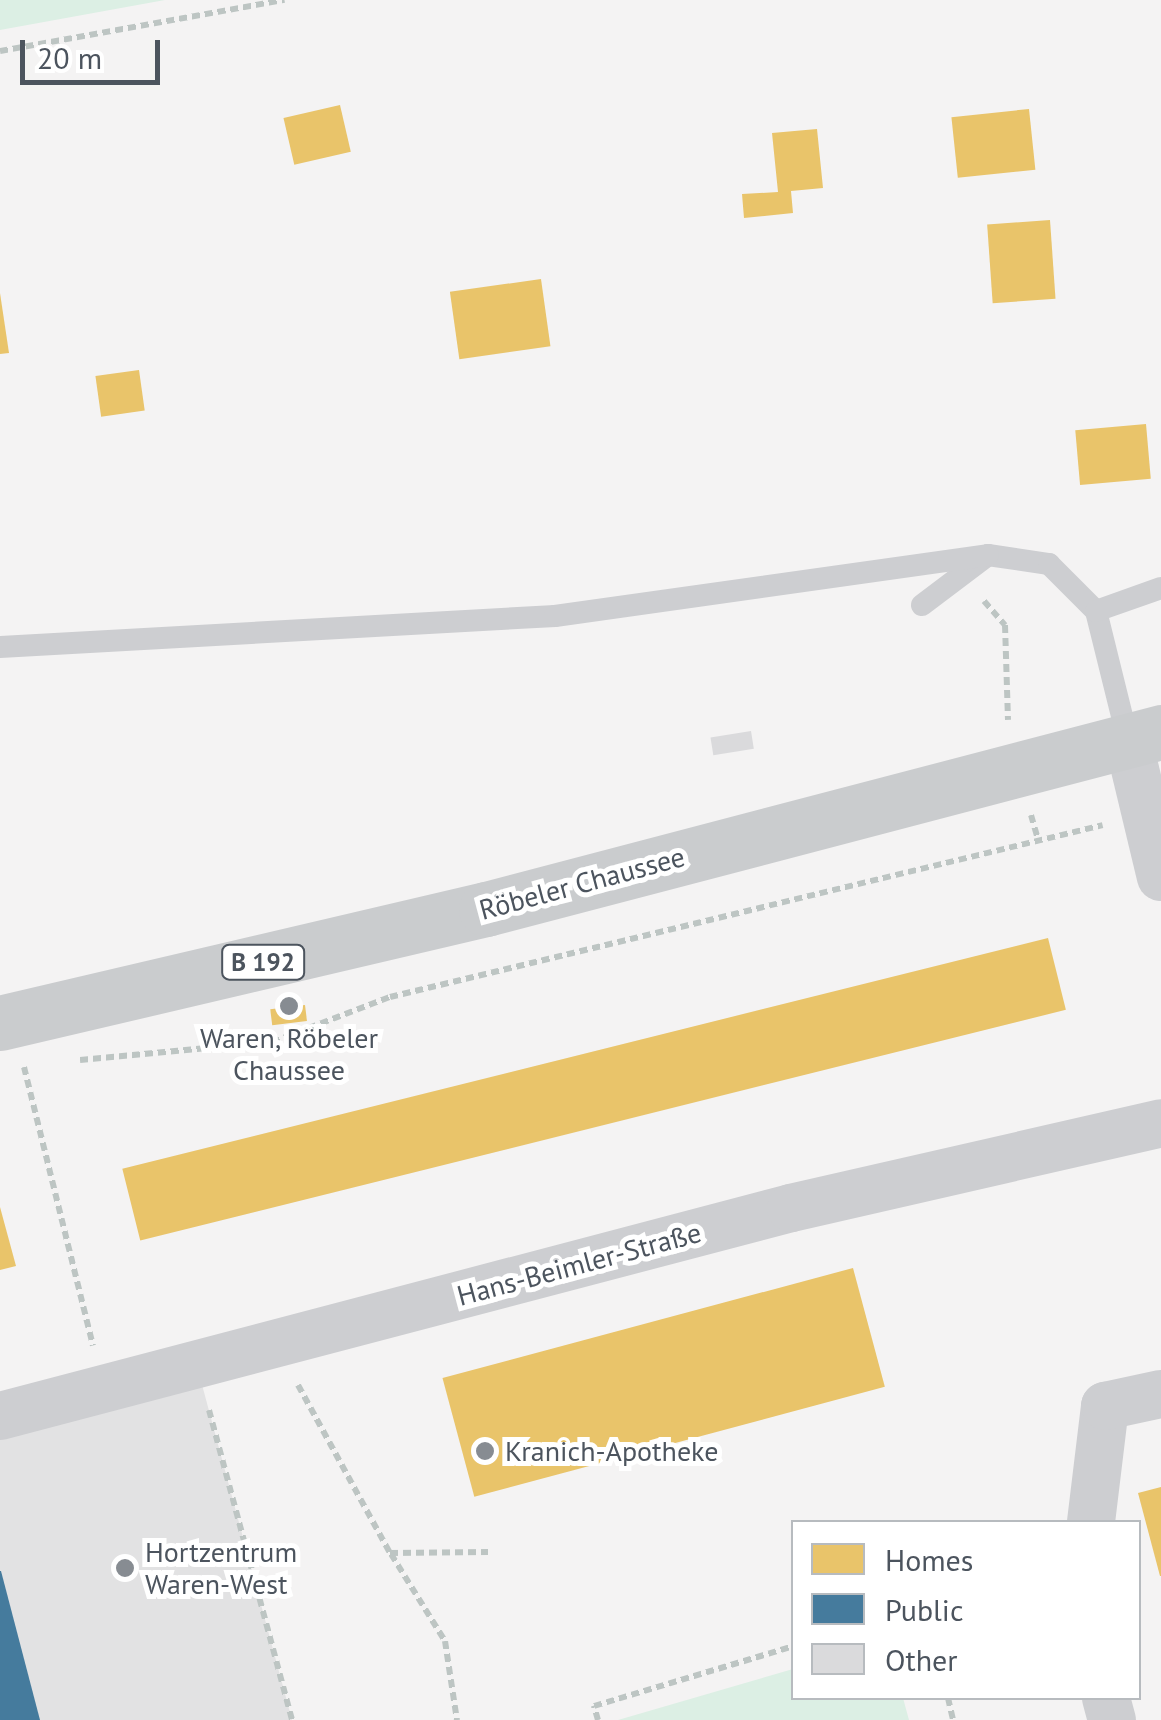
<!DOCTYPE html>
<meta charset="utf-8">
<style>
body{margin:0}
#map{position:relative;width:1161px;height:1720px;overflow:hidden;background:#f4f3f3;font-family:"PT Sans",sans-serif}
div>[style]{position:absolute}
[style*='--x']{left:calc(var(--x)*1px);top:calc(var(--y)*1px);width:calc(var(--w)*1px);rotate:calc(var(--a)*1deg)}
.education>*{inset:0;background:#e2e2e3}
.green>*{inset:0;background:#dcefe4}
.homes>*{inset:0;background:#e9c46a;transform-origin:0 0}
.public>*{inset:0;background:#457b9d}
.building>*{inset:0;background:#dadadc;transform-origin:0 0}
.path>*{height:6px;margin-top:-3px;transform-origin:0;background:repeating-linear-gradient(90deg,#bdc5c3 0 8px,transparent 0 13px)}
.service>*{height:22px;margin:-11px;padding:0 11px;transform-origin:11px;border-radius:11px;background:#cdced1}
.minor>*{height:48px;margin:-24px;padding:0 24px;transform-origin:24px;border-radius:24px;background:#cdced1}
.primary>*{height:55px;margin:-27.5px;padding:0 27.5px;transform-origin:27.5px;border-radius:27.5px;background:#caccce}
.dots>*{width:28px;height:28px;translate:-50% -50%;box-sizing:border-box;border:5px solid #fff;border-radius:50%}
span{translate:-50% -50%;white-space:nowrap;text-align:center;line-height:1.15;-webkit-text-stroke:10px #fff;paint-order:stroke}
.shield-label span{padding:2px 8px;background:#fff;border:2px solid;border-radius:8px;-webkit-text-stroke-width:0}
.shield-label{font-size:25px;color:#4c545e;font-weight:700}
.street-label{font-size:28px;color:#4c545e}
.poi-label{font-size:28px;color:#4c545e}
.left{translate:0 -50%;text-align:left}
.legend{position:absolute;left:791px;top:1520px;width:350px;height:180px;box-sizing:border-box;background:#fff;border:2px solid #b7bbbf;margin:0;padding:12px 18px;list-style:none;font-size:30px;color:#4c545e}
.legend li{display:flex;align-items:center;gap:20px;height:50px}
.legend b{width:50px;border:2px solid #b7bbbf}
.scale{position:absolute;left:20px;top:40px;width:140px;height:45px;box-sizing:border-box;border:5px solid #4c545e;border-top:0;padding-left:12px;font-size:30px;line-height:35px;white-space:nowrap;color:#4c545e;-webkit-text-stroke:8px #fff;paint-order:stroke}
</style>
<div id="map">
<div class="education">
<i style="clip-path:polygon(197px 1366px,292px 1720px,0 1720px,0 1416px)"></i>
</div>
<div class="green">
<i style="clip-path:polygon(0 0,165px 0,0 30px)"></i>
<i style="clip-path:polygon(793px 1669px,794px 1698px,903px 1698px,909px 1720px,618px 1720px)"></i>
</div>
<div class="homes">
<i style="left:340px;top:105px;width:48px;height:58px;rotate:77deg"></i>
<i style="left:1029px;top:109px;width:61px;height:78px;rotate:84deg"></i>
<i style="clip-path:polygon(817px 129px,823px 188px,791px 191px,793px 213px,744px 218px,742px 194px,778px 192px,772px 133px)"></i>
<i style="left:1050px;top:220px;width:79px;height:63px;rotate:86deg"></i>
<i style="left:541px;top:279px;width:68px;height:92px;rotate:82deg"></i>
<i style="clip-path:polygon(0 293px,9px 353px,0 354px)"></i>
<i style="left:139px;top:370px;width:41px;height:44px;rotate:82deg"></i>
<i style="left:1146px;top:424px;width:55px;height:71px;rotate:85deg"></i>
<i style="left:1048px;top:938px;width:74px;height:954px;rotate:76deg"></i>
<i style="left:305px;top:1005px;width:16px;height:35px;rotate:83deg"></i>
<i style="clip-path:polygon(0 1207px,16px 1266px,0 1270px)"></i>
<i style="left:853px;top:1268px;width:123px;height:425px;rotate:75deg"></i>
<i style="clip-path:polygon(1161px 1487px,1161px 1576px,1160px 1576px,1138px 1493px)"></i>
</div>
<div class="public">
<i style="clip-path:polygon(0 1571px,1px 1571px,40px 1720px,0 1720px)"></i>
</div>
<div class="building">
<i style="left:751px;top:731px;width:18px;height:41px;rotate:81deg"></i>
</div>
<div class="path">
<i style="--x:0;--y:51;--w:289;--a:-10.2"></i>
<i style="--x:984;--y:601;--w:32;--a:49"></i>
<i style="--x:1005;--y:625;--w:95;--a:88.2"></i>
<i style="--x:1031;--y:815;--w:29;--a:74"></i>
<i style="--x:80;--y:1060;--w:193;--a:-5.4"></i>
<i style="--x:272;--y:1042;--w:126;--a:-20.9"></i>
<i style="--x:390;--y:997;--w:733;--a:-13.56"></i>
<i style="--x:24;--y:1067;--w:287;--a:76.1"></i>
<i style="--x:298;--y:1385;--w:192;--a:61.3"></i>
<i style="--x:390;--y:1553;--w:98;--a:-0.6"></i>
<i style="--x:209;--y:1410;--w:321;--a:75"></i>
<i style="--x:391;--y:1554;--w:102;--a:58.2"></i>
<i style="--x:445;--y:1641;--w:80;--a:81.4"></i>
<i style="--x:948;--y:1698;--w:23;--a:77"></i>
<i style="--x:598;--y:1720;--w:15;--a:-106"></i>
<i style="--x:594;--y:1706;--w:209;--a:-16.7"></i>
</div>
<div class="service">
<i style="--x:922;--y:605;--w:83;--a:-37.1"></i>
<i style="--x:988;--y:555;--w:62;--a:8.4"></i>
<i style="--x:1049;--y:564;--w:66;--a:45"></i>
<i style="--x:1096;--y:611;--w:133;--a:76.1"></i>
<i style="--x:1096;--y:611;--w:69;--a:-19.5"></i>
<i style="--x:0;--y:647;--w:556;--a:-3.2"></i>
<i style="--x:555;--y:616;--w:437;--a:-8"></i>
</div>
<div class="minor">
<i style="--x:1128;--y:740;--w:141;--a:76.5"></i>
<i style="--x:0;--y:1416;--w:818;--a:-14.73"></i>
<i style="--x:791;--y:1208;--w:380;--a:-12.9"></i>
<i style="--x:1091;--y:1522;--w:117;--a:-83.1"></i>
<i style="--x:1105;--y:1406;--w:57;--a:-12.1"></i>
<i style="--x:1106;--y:1698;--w:23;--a:75"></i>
</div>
<div class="primary">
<i style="--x:0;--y:1023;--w:499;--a:-13.2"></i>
<i style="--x:486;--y:909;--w:698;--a:-14.69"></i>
</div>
<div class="dots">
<i style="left:289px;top:1006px;background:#878c92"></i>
<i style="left:485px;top:1451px;background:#878c92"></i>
<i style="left:125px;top:1568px;background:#878c92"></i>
</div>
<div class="shield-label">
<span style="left:263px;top:962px">B 192</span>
</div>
<div class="street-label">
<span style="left:582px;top:883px;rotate:-15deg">Röbeler Chaussee</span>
<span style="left:579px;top:1264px;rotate:-15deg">Hans-Beimler-Straße</span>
</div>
<div class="poi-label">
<span style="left:289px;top:1054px">Waren, Röbeler<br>Chaussee</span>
<span class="left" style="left:505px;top:1451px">Kranich-Apotheke</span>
<span class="left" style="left:145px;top:1568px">Hortzentrum<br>Waren-West</span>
</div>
<ul class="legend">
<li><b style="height:28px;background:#e9c46a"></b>Homes</li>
<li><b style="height:28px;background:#457b9d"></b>Public</li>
<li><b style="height:28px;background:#dadadc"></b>Other</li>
</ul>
<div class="scale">20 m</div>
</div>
